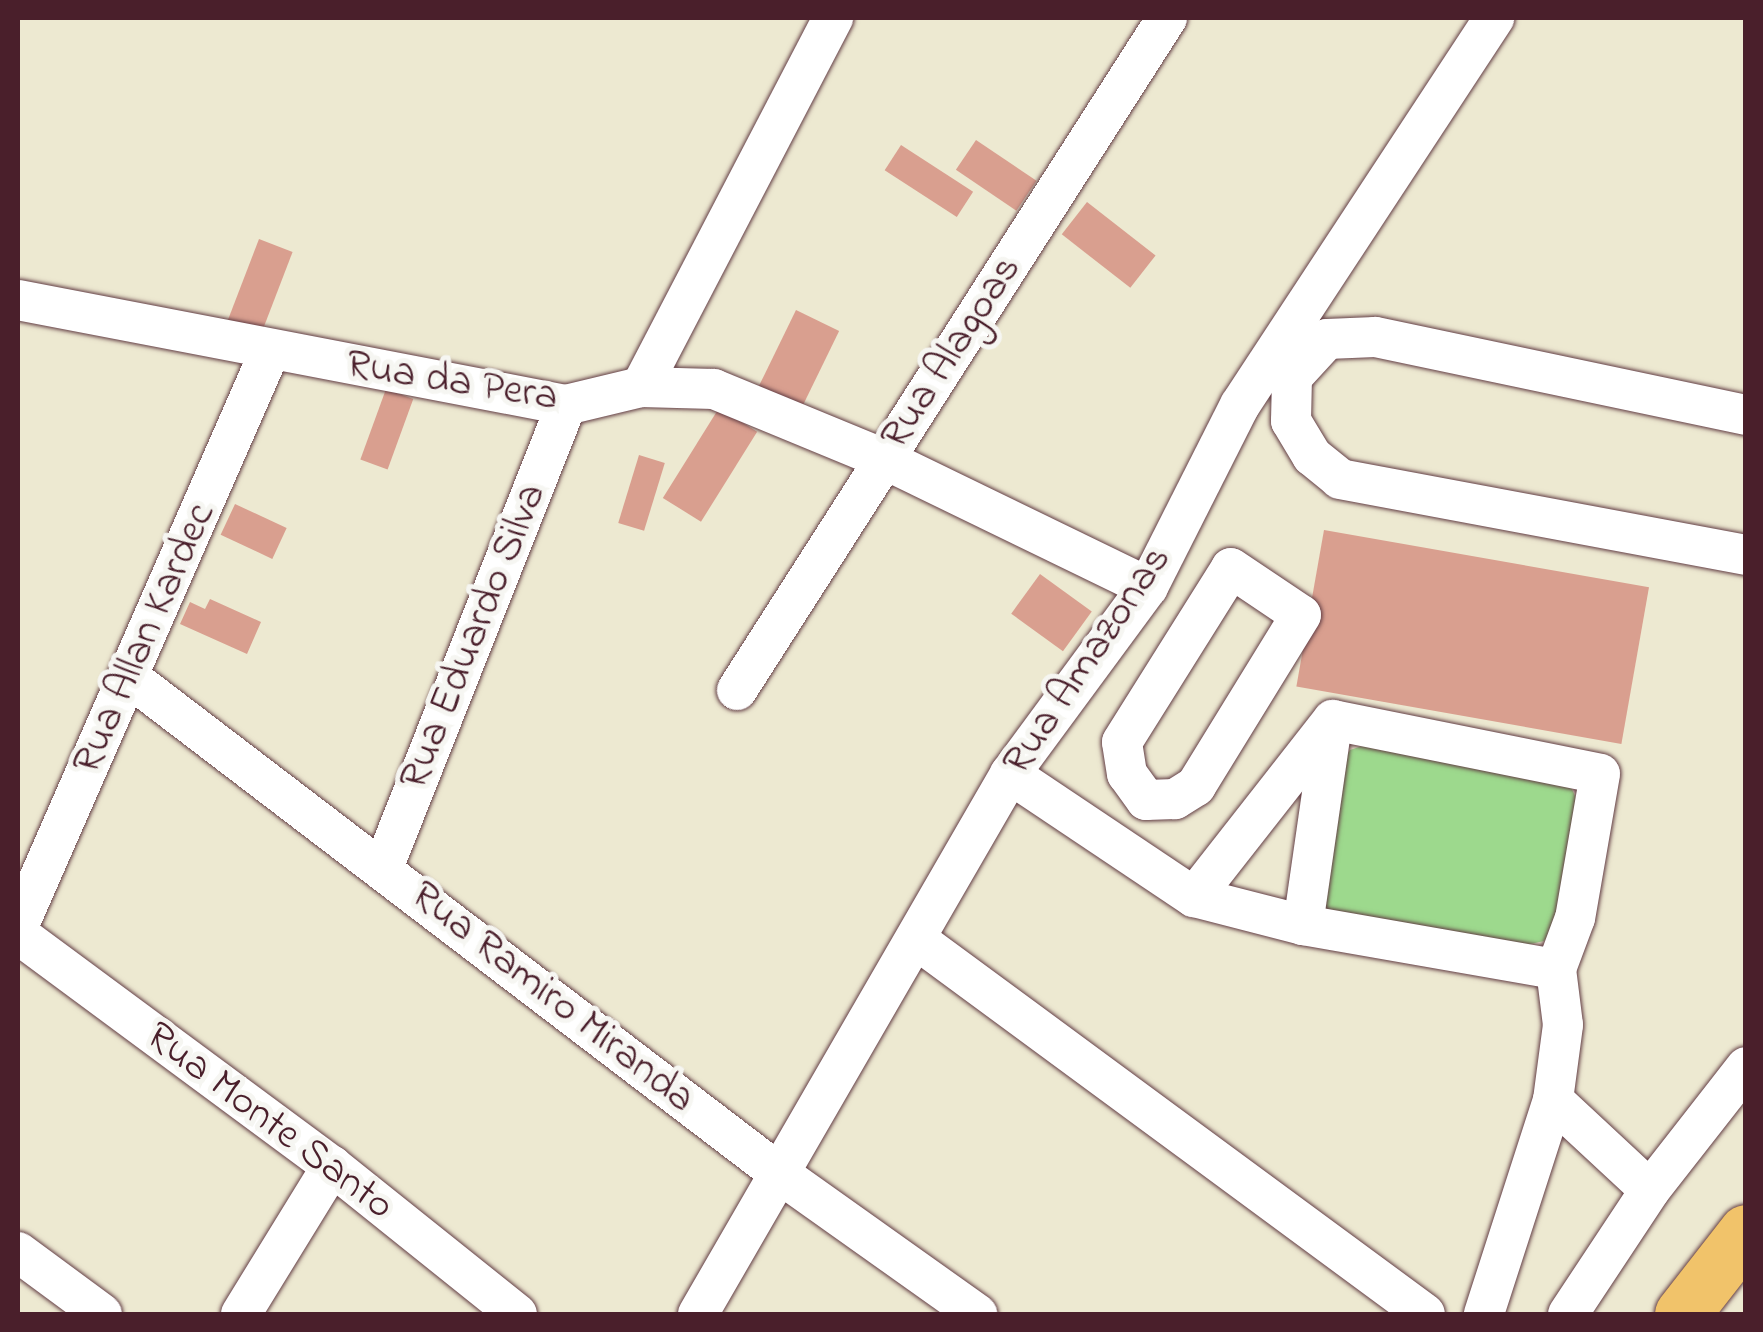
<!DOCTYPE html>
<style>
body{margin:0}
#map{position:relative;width:1763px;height:1332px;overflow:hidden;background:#ede9d1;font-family:"Indie Flower",sans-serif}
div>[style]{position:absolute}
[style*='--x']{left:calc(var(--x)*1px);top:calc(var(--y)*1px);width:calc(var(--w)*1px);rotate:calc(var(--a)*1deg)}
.green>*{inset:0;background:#9dd98d}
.building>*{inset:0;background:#d99f8f;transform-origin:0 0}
.roads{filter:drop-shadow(0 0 2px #623d44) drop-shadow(0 0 2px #623d44)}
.minor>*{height:40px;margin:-20px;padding:0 20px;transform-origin:20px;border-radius:20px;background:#fff}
.highway>*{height:55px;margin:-27.5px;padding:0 27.5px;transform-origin:27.5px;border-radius:27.5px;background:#f1c36a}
span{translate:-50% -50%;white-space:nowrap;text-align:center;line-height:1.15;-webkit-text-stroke:10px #f6f6f2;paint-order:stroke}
.street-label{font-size:42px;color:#4a1f2b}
.frame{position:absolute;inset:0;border:20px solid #4a1f2b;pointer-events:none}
</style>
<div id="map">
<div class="green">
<i style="clip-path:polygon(1368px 744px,1571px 787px,1579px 805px,1560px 923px,1544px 941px,1526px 945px,1322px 908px,1340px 765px,1350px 750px)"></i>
</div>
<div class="building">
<i style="left:976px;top:140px;width:73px;height:36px;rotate:34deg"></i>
<i style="left:901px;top:145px;width:86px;height:30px;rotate:33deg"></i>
<i style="left:1087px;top:202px;width:87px;height:41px;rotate:38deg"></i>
<i style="left:259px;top:239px;width:36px;height:94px;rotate:21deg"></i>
<i style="left:796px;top:310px;width:48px;height:89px;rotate:26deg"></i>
<i style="left:386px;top:389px;width:29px;height:75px;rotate:20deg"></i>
<i style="left:719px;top:408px;width:45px;height:106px;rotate:32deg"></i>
<i style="left:639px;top:455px;width:27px;height:71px;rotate:17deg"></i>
<i style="left:235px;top:504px;width:57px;height:34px;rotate:25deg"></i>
<i style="left:1324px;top:530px;width:330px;height:159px;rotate:10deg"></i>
<i style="left:1040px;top:574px;width:64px;height:49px;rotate:36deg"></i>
<i style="clip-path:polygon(210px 599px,261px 622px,247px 654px,180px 624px,190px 602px,205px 609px)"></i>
</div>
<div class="roads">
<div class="minor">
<i style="--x:18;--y:300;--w:558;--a:10.85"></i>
<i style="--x:566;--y:405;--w:77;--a:-13.5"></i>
<i style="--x:641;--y:387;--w:73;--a:1.6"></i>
<i style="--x:714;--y:389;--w:184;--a:22.4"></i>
<i style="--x:884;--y:459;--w:293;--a:25.9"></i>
<i style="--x:641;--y:387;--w:416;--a:-62.5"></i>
<i style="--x:1746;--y:415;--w:379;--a:-168.1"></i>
<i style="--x:1375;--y:337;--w:48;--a:177.6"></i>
<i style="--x:1327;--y:339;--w:52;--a:132.6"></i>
<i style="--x:1292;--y:377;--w:44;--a:91.3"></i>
<i style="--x:1291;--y:421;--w:41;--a:59"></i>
<i style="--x:1312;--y:456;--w:36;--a:39"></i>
<i style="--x:1340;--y:479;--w:413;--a:10.6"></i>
<i style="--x:1231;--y:568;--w:84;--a:33.9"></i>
<i style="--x:1301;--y:615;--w:201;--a:121.6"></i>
<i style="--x:1196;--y:786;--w:25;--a:148"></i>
<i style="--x:1175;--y:799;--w:29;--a:178"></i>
<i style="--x:1146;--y:800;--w:32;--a:-126"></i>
<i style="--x:1127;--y:774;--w:32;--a:-99"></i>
<i style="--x:1122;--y:742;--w:205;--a:-57.9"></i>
<i style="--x:129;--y:677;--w:819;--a:37.36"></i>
<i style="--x:780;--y:1174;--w:242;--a:35.4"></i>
<i style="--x:737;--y:690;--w:798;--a:-57.39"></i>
<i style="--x:1010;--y:774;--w:221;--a:33.8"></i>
<i style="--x:1194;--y:897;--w:113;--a:14.4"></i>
<i style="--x:1303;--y:925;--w:257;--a:9.9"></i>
<i style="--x:1556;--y:969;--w:56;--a:82.9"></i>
<i style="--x:1563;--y:1025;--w:76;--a:97.6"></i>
<i style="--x:1553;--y:1100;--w:225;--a:107.9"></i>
<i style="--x:383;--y:868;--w:498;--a:-68.4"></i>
<i style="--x:1194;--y:897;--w:225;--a:-51.9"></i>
<i style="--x:1333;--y:720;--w:272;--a:11.4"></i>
<i style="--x:1600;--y:774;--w:146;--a:99.8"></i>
<i style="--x:1575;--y:918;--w:54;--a:110.4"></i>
<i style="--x:1303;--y:925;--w:203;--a:-81.8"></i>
<i style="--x:18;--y:927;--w:629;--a:-66.37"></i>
<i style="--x:18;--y:934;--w:390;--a:36.5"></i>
<i style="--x:332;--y:1166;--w:237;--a:38.7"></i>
<i style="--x:916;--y:939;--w:632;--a:36.38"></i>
<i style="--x:1553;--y:1100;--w:132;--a:42.9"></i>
<i style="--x:18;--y:1252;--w:104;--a:36.4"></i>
<i style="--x:241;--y:1314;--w:174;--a:-58.4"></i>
<i style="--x:698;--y:1314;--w:624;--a:-59.98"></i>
<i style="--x:1010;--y:774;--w:232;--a:-53.6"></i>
<i style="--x:1148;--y:587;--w:204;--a:-63.2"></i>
<i style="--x:1240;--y:405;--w:463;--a:-56.7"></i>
<i style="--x:1568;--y:1314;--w:149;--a:-56.5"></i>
<i style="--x:1650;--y:1190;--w:156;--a:-52"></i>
</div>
<div class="highway">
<i style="--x:1682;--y:1314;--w:104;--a:-52"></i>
</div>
</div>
<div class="street-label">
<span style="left:952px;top:353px;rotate:-57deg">Rua Alagoas</span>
<span style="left:452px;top:382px;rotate:9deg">Rua da Pera</span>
<span style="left:474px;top:637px;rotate:-68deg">Rua Eduardo Silva</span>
<span style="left:145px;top:639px;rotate:-66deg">Rua Allan Kardec</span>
<span style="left:1088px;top:661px;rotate:-56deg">Rua Amazonas</span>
<span style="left:552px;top:998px;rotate:38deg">Rua Ramiro Miranda</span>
<span style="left:269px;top:1122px;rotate:37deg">Rua Monte Santo</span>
</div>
<div class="frame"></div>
</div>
